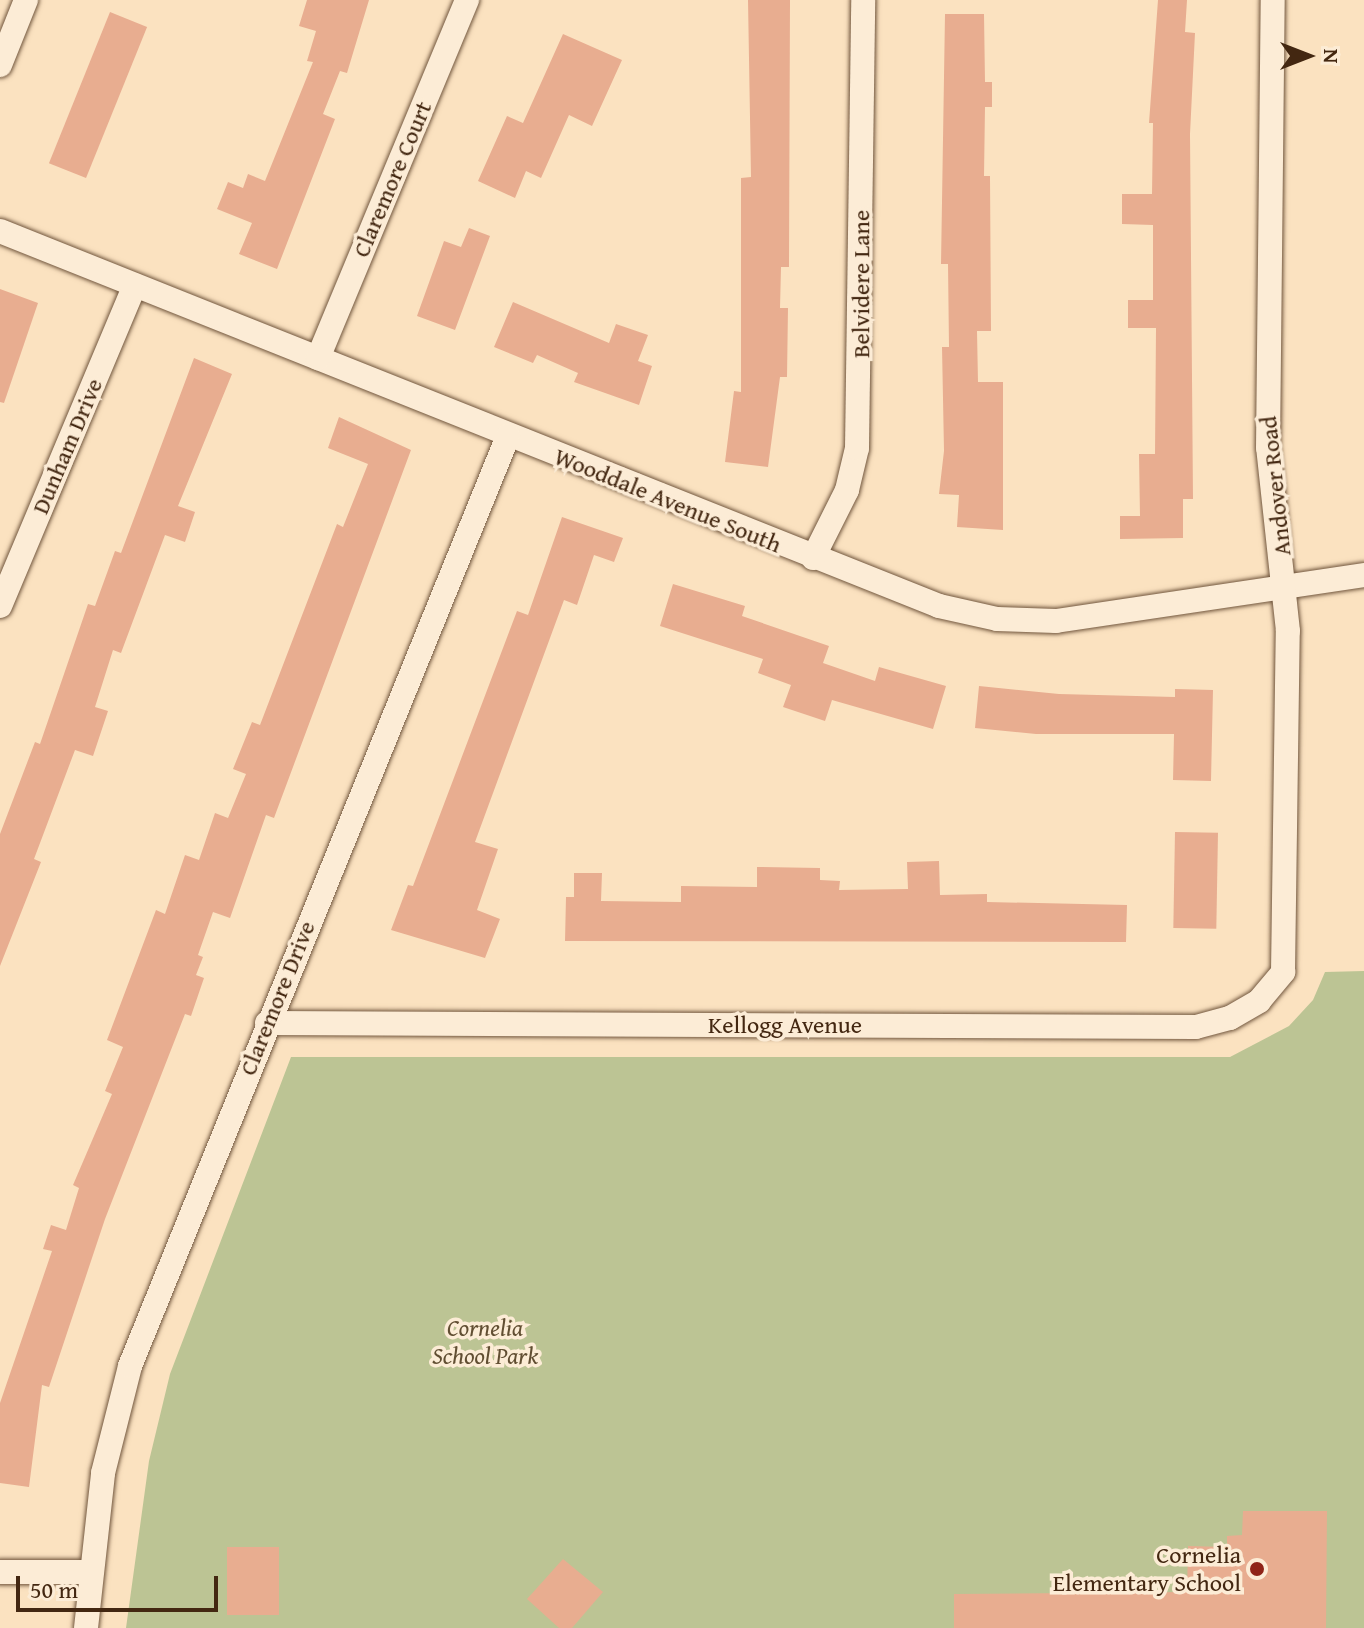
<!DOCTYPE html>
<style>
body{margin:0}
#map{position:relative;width:1364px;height:1628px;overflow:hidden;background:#fbe2c0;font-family:"Gentium Book Plus",serif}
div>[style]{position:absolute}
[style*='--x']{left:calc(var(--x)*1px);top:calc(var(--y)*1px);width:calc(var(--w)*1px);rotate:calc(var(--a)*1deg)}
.green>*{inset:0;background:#bcc494}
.building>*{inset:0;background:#e8ad90;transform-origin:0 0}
.roads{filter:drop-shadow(0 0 2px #71563d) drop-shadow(0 0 2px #71563d)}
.minor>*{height:24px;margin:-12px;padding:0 12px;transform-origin:12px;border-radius:12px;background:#fcecd6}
.dots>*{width:22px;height:22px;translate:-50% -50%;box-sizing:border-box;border:4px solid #fcecd6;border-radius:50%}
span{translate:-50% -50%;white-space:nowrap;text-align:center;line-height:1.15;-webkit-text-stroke:7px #fcecd6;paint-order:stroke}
.street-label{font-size:24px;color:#432711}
.park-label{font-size:24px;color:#614e32;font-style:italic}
.poi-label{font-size:24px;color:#432711}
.right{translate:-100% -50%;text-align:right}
.north{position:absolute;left:1268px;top:16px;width:80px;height:80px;-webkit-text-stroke:6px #fcecd6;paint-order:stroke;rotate:90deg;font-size:22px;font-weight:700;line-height:32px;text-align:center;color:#432711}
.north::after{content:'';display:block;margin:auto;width:28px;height:36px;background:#432711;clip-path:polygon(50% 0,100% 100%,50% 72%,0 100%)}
.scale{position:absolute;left:16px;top:1576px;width:202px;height:36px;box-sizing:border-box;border:4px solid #432711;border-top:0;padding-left:10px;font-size:24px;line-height:28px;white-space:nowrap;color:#432711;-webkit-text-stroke:6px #fcecd6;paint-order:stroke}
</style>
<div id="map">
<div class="green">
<i style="clip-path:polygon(1364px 971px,1364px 1628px,126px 1628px,149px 1461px,170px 1374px,291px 1057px,1230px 1057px,1289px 1026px,1313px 1000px,1325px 972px)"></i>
</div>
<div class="building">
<i style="clip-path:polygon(307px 0,369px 0,347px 73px,340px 71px,323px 114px,335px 119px,277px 269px,239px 254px,252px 223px,217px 209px,228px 182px,243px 188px,248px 174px,265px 181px,313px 62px,307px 61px,316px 31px,299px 26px)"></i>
<i style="clip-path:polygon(748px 0,790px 0,789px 267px,781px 267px,780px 308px,788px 308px,787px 377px,780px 377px,768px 467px,725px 462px,734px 391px,741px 392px,741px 178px,751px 177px)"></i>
<i style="clip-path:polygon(1158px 0,1187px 0,1185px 32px,1195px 33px,1190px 134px,1193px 499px,1183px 499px,1183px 538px,1120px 539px,1120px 516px,1140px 516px,1139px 454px,1155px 454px,1156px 328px,1128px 328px,1128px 300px,1153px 300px,1153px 225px,1122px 224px,1122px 194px,1152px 194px,1153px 123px,1149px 123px)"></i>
<i style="left:110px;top:12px;width:40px;height:163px;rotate:22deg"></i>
<i style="clip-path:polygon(945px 14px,984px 14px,985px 82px,992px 82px,992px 107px,985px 107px,984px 176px,990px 176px,991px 331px,977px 331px,978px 382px,1003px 382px,1003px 530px,957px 527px,959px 495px,939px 494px,944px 451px,942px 347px,949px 347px,948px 264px,941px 264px)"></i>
<i style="clip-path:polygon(563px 34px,622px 60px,592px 126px,569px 115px,541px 178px,526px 171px,515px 198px,478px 181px,507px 116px,523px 123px)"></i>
<i style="clip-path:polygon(469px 228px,490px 236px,455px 330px,417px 316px,444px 241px,461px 247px)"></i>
<i style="clip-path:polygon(0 289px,38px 303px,4px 403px,0 402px)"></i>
<i style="clip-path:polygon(513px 302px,609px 343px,616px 324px,648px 335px,638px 361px,652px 366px,639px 405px,574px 382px,578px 373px,537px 355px,533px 363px,494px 347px)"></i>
<i style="clip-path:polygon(194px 358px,232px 374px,178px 506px,195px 512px,185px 542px,165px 535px,121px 653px,113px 650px,95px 707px,108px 711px,93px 756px,75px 750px,34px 859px,41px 862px,0 966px,0 834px,35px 742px,40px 744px,88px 604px,95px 606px,115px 551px,121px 553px)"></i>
<i style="clip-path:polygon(339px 417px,411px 450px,274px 818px,266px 815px,230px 918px,213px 912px,198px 955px,203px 957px,196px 975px,204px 978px,191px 1016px,185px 1014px,105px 1219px,49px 1387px,42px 1385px,29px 1487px,0 1483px,0 1403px,52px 1251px,43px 1249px,51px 1225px,66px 1230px,79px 1188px,73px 1185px,112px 1094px,105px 1091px,123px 1047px,107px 1040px,156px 910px,165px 914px,185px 855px,199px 860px,215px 813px,228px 818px,246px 774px,233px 769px,252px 722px,260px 725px,337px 524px,343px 527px,368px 464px,328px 448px)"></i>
<i style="clip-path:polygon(562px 517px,623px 538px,614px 562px,594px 555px,577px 605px,564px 600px,475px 842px,498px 849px,477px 910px,500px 919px,485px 958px,391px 930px,408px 885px,413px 886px,517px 611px,528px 615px)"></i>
<i style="clip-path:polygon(673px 584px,745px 606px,742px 616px,829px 646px,823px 663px,875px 681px,879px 667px,946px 686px,933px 729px,832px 700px,825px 721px,783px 707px,791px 685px,758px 673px,763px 659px,660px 626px)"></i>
<i style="clip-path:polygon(979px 686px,1059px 694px,1175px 697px,1175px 689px,1213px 690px,1211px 781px,1173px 780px,1174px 734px,1036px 734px,975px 728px)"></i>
<i style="left:1175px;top:832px;width:43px;height:96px;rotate:1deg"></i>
<i style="clip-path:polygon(939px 861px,940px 895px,987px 894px,987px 902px,1127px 905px,1126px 942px,565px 941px,566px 897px,574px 897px,574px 873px,602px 873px,601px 901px,681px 902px,681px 886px,757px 887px,757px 867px,820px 868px,820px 880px,840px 881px,839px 890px,908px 889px,907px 862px)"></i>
<i style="clip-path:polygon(1243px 1511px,1327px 1511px,1326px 1628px,954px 1628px,954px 1594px,1187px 1592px,1188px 1546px,1227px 1547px,1227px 1536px,1242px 1535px)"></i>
<i style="left:279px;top:1547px;width:68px;height:52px;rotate:90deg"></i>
<i style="clip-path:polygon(563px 1559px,603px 1592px,572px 1628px,559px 1628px,527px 1599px)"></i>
</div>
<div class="roads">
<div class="minor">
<i style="--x:0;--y:65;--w:70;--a:-68.2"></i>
<i style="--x:0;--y:231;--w:1011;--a:21.77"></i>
<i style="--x:939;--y:606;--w:59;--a:12.6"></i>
<i style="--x:997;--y:619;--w:59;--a:1.9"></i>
<i style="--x:1056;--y:621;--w:311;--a:-8.5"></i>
<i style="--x:318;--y:358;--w:388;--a:-67.4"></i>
<i style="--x:813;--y:558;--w:76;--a:-63.4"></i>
<i style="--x:847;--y:490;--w:43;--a:-76.6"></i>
<i style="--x:857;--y:448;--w:448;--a:-89.2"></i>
<i style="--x:0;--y:606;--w:348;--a:-67.2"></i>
<i style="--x:267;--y:1023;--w:929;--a:0.25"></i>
<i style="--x:1196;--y:1027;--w:35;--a:-15"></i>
<i style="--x:1230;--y:1018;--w:34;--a:-30"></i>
<i style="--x:1259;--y:1001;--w:38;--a:-50"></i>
<i style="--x:1283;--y:972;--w:341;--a:-89.2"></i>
<i style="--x:1288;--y:631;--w:184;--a:-96.2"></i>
<i style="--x:1268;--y:448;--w:448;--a:-89.4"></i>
<i style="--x:0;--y:1572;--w:89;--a:0"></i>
<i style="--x:86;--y:1628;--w:156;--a:-83.7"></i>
<i style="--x:103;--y:1473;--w:110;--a:-75.8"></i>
<i style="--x:130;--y:1366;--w:1004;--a:-67.88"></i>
</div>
</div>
<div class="dots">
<i style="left:1257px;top:1569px;background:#8f2418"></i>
</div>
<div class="street-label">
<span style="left:392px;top:179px;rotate:-67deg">Claremore Court</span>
<span style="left:861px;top:284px;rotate:-90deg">Belvidere Lane</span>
<span style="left:67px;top:446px;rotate:-67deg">Dunham Drive</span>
<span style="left:1275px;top:486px;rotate:-96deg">Andover Road</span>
<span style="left:668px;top:500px;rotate:22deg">Wooddale Avenue South</span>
<span style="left:277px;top:998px;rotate:-68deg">Claremore Drive</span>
<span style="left:785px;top:1025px">Kellogg Avenue</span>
</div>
<div class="park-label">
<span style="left:485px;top:1342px">Cornelia<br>School Park</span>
</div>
<div class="poi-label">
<span class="right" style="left:1241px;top:1569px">Cornelia<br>Elementary School</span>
</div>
<div class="north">N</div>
<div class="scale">50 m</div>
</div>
